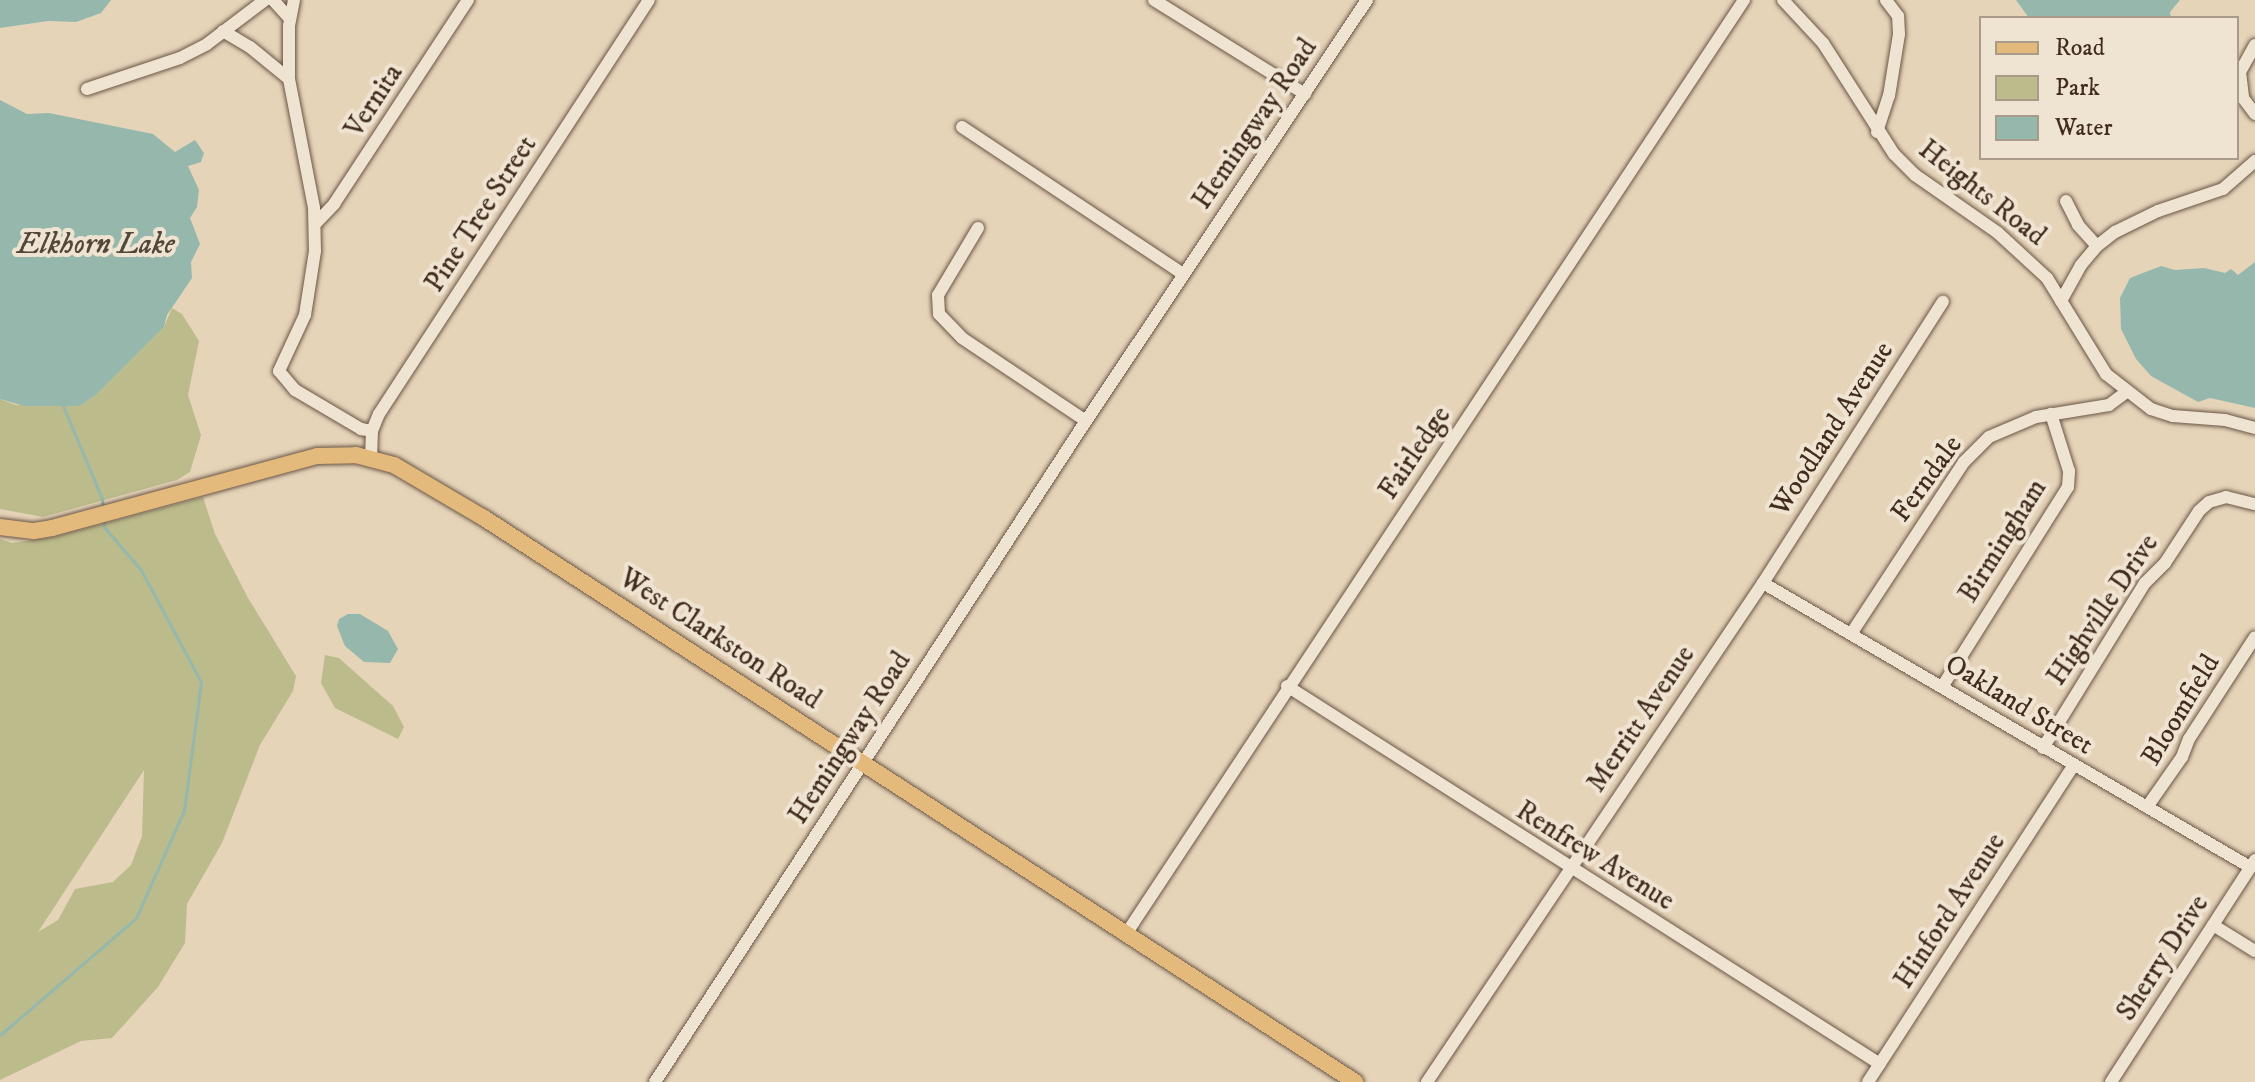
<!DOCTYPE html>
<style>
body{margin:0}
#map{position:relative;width:2255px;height:1082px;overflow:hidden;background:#e6d4b9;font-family:"IM FELL DW Pica",serif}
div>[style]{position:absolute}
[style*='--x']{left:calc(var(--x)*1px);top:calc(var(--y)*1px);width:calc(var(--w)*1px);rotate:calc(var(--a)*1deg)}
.green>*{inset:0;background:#bbbb8b}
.water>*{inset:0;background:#96b8ac}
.stream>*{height:3px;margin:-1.5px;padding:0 1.5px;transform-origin:1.5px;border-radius:1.5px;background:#96b8ac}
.roads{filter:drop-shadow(0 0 2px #6a5645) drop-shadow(0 0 2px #6a5645)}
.minor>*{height:12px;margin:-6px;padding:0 6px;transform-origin:6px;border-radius:6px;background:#efe3d2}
.major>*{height:16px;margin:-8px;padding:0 8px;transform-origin:8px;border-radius:8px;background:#e3ba7c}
span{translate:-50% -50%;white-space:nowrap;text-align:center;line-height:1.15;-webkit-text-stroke:8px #efe3d2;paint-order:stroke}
.street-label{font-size:28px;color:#412c1e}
.water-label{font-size:30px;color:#52483a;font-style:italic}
.legend{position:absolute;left:1979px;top:16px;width:260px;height:144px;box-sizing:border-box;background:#efe3d2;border:2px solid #a99a8a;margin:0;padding:10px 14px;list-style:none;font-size:24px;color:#412c1e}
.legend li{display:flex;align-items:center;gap:16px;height:40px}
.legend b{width:40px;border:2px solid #a99a8a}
</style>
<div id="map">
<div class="green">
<i style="clip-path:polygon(172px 308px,182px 314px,199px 341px,188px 395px,201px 435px,190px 472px,177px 480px,43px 517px,0 509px,0 399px,16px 405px,80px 406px,97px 394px,164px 327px)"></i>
<i style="clip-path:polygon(evenodd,203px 497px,215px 534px,248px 598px,296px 676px,293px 691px,260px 745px,222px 843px,187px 904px,185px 943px,158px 987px,112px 1038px,81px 1041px,0 1080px,0 539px,12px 543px,54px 537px,203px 497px,144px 770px,142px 836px,131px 865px,113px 882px,75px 889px,58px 920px,38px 932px,144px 770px)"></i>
<i style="clip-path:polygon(325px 655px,339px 658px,393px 706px,404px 727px,398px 739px,335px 708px,321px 683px)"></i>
</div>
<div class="water">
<i style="clip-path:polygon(0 0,111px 0,101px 13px,76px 22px,48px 21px,0 28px)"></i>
<i style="clip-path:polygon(2016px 0,2180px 0,2170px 12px,2171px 18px,2029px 18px)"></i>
<i style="clip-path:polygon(0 100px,27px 114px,49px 113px,153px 134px,175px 152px,195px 140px,204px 153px,201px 162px,188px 166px,199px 190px,197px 207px,190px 218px,200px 244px,191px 262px,192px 278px,167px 315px,164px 327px,97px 394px,80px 406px,24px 406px,0 399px)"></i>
<i style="clip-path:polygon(2255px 262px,2255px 408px,2210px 398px,2198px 402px,2151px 376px,2136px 359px,2121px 329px,2120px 298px,2130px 278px,2161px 266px,2175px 270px,2204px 268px,2225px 273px,2231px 269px,2238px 275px)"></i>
<i style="clip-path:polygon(348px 614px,360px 614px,388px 631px,398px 649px,390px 663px,364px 662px,345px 646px,337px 626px,339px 619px)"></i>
</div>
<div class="stream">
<i style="--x:63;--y:406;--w:101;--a:67.2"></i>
<i style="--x:102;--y:499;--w:11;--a:85"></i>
<i style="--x:0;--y:1035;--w:179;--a:-40.7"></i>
<i style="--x:136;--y:918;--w:118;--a:-66"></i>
<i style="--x:184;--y:810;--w:129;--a:-82.4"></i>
<i style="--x:201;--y:682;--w:127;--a:-118.2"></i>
<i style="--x:141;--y:570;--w:57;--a:-130.7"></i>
<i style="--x:104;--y:527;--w:5;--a:-90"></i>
</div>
<div class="roads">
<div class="minor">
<i style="--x:273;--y:0;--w:25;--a:48"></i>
<i style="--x:294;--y:0;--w:26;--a:101"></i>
<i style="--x:289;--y:26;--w:53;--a:90"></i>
<i style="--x:289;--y:79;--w:131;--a:79"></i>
<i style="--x:314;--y:208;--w:43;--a:88.7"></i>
<i style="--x:315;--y:251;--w:65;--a:98.9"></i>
<i style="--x:305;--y:315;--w:62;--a:114.9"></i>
<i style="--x:279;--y:371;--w:25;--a:50"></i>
<i style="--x:295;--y:390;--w:77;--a:30.6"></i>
<i style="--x:361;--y:429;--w:11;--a:10"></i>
<i style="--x:1154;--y:0;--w:178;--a:31.9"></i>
<i style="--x:1783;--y:0;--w:59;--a:47.1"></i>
<i style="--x:1823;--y:43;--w:132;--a:57.4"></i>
<i style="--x:1894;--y:154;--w:30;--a:45"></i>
<i style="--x:1915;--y:175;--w:101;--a:34.9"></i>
<i style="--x:1998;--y:233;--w:67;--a:42.6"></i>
<i style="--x:2047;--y:278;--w:113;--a:58.4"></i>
<i style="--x:2106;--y:374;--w:57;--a:37.9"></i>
<i style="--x:2151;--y:409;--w:23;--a:18"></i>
<i style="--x:2173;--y:416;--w:52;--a:4.4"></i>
<i style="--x:2225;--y:420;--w:31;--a:15"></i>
<i style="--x:223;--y:31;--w:31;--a:31"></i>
<i style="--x:250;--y:47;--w:50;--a:39.4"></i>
<i style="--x:2255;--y:45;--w:31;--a:119"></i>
<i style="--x:2240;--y:72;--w:26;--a:83"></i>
<i style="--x:2243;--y:98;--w:20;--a:53"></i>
<i style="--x:87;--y:89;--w:98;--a:-18.4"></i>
<i style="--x:180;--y:58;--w:30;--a:-27"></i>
<i style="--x:207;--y:44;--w:73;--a:-37.2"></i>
<i style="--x:962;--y:127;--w:265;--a:33.6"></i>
<i style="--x:1877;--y:132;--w:38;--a:-72"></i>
<i style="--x:1889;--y:96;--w:63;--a:-80.8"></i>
<i style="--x:1899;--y:34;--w:18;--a:-93"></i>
<i style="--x:1898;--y:16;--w:20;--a:-127"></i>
<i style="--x:2066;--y:201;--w:27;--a:63"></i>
<i style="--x:2078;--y:225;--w:28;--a:48"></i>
<i style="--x:315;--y:224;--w:28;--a:-46"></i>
<i style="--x:334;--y:204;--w:244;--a:-56.7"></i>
<i style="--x:978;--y:228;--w:78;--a:120.8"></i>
<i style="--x:938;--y:295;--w:19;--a:87"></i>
<i style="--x:939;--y:314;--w:33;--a:46"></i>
<i style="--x:962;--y:338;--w:149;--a:33.8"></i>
<i style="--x:2061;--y:301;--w:41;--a:-60.9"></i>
<i style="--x:2081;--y:265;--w:25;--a:-50"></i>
<i style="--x:2097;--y:246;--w:23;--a:-38"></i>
<i style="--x:2115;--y:232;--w:48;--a:-26"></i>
<i style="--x:2158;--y:211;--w:69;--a:-18.7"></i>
<i style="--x:2223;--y:189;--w:43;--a:-41.2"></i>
<i style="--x:371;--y:459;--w:28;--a:-88"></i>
<i style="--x:372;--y:431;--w:18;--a:-68"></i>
<i style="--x:379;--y:414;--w:494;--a:-56.9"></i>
<i style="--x:1763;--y:583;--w:564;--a:30.25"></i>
<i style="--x:1851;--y:634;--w:206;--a:-56.7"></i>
<i style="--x:1964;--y:462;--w:35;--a:-45"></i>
<i style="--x:1989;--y:437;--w:51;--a:-23.1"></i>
<i style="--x:2036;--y:417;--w:74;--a:-9.3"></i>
<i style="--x:2109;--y:405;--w:21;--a:-37"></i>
<i style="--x:1287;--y:686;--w:703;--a:32.51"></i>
<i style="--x:1942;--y:687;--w:236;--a:-57.8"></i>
<i style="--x:2068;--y:487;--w:16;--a:-86"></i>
<i style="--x:2069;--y:471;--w:60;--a:-107.5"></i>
<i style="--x:2043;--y:748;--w:194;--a:-58.3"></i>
<i style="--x:2145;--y:583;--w:28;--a:-45"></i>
<i style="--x:2165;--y:563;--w:62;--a:-56.8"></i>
<i style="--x:2199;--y:511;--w:13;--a:-42"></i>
<i style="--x:2209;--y:502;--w:18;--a:-16"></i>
<i style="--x:2226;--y:497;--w:30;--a:14"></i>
<i style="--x:2147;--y:807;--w:61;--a:-55"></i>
<i style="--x:2182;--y:757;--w:19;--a:-69"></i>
<i style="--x:2189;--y:739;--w:121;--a:-57.1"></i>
<i style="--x:2213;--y:925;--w:49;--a:31.8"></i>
<i style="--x:1126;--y:934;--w:1120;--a:-56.51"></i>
<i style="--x:655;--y:1082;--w:785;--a:-56.9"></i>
<i style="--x:1084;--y:424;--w:510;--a:-56.28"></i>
<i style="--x:1427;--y:1082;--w:602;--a:-56.05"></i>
<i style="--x:1763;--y:583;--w:334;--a:-57.4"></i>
<i style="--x:1868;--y:1082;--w:377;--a:-57"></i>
<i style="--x:2111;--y:1082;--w:265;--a:-57"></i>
</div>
<div class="major">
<i style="--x:0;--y:527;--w:34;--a:7"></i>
<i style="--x:34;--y:531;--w:18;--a:-9"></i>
<i style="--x:52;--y:528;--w:275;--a:-15.2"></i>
<i style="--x:317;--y:456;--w:39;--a:-1"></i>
<i style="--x:356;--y:455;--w:39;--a:15"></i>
<i style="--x:394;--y:465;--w:104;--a:30.5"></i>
<i style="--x:484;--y:518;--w:1038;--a:32.92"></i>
</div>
</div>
<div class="street-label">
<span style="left:374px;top:101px;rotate:-57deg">Vernita</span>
<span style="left:1255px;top:124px;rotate:-56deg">Hemingway Road</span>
<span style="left:1982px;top:193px;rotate:38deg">Heights Road</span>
<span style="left:481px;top:214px;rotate:-57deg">Pine Tree Street</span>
<span style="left:1832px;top:429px;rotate:-57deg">Woodland Avenue</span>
<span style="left:1415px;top:453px;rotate:-56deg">Fairledge</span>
<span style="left:1927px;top:479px;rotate:-54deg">Ferndale</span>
<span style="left:2003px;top:541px;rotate:-58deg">Birmingham</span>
<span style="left:2103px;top:610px;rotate:-56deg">Highville Drive</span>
<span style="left:720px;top:639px;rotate:33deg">West Clarkston Road</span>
<span style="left:2019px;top:705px;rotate:31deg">Oakland Street</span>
<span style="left:2181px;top:710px;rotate:-59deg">Bloomfield</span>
<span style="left:1641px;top:719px;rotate:-56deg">Merritt Avenue</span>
<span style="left:850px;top:738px;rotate:-57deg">Hemingway Road</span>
<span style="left:1595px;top:856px;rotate:32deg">Renfrew Avenue</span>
<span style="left:1950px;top:911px;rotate:-57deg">Hinford Avenue</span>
<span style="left:2163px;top:958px;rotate:-57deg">Sherry Drive</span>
</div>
<div class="water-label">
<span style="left:96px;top:245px">Elkhorn Lake</span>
</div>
<ul class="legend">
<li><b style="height:10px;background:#e3ba7c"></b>Road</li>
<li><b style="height:22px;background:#bbbb8b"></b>Park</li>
<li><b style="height:22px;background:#96b8ac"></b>Water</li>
</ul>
</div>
